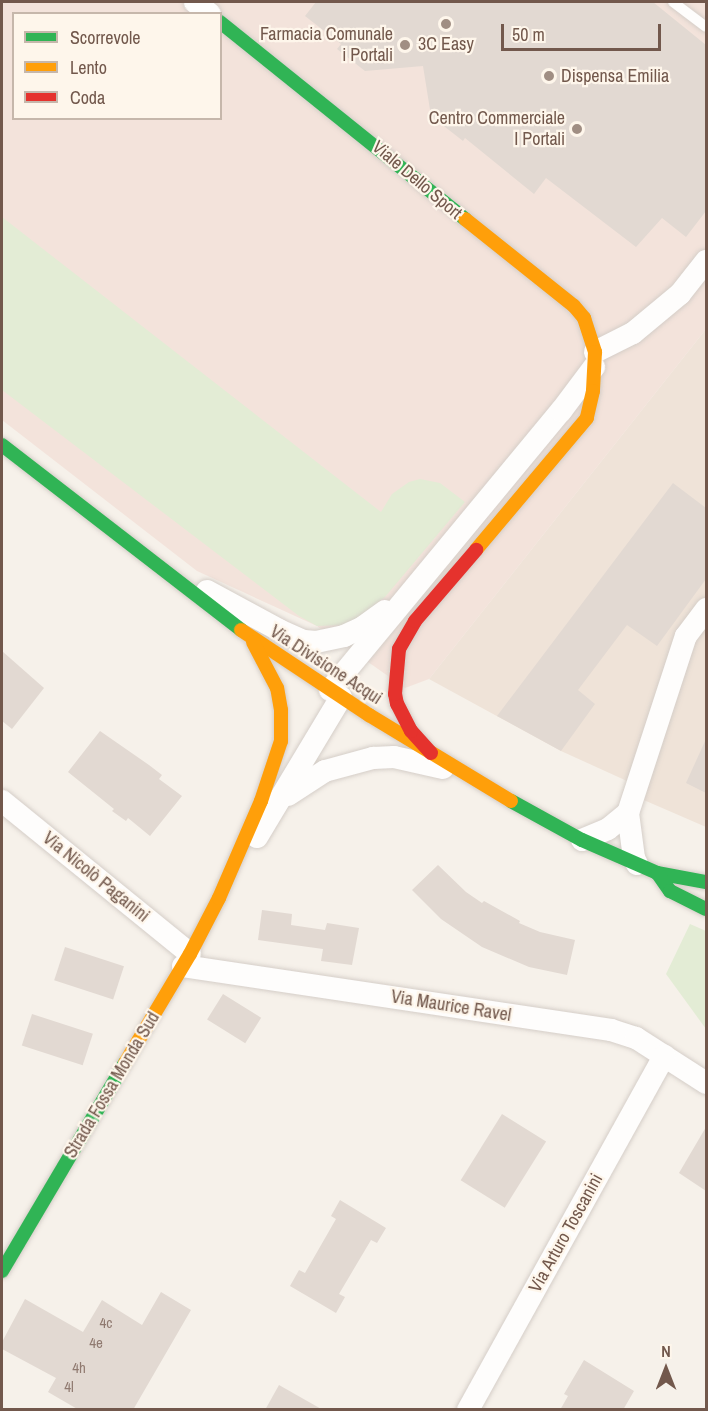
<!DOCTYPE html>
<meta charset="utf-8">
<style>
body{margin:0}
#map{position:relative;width:708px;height:1411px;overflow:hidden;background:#f6f1ea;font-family:"Archivo Narrow",sans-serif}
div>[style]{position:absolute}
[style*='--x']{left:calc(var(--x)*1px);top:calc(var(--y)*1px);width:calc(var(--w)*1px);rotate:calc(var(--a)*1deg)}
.residential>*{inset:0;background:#efe3d8}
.commercial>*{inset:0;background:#f3e3db}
.green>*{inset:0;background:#e3ecd5}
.building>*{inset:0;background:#e2d9d2;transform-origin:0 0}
.roads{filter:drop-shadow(0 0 2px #d5cec8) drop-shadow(0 0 2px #d5cec8)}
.lane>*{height:10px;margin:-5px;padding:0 5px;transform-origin:5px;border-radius:5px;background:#fefdfc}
.street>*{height:22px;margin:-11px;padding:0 11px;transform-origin:11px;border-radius:11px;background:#fefdfc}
.fast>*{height:14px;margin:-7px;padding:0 7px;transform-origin:7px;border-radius:7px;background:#30b455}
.slow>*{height:14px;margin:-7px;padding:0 7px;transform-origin:7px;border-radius:7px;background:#ff9f0a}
.jam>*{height:14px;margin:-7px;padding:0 7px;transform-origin:7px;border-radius:7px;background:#e5322d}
.dots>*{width:16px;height:16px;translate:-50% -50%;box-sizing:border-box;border:3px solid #fef6eb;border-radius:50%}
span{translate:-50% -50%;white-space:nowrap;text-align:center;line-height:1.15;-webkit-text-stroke:4.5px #fef6eb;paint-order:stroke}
.number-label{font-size:15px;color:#907a70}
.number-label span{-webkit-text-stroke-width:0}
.poi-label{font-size:18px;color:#72584c}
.right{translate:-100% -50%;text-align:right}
.left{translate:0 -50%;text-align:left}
.street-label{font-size:18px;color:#72584c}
.frame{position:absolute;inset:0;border:3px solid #72584c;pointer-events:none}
.legend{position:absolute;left:12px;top:12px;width:210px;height:108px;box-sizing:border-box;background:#fef6eb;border:2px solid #c6b7ab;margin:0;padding:8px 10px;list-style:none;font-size:18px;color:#72584c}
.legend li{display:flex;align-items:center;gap:12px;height:30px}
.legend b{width:30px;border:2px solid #c6b7ab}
.north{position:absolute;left:636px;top:1339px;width:60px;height:60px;-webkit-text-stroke:4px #fef6eb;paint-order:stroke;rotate:0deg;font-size:16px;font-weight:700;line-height:24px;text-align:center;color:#72584c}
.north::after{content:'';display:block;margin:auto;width:21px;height:27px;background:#72584c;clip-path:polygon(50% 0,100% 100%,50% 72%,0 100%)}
.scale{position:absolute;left:501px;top:24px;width:160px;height:27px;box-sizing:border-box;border:3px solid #72584c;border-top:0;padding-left:8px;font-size:18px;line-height:21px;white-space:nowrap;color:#72584c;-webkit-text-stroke:4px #fef6eb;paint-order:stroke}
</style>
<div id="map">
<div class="residential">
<i style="clip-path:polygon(706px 329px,706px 827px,623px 791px,627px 781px,561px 751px,429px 679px)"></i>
</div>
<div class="commercial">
<i style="clip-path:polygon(evenodd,2px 2px,706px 2px,706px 329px,429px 679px,405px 688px,317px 626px,197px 571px,2px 420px,2px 2px,14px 14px,220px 14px,220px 118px,14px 118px,14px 14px)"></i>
</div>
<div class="green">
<i style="clip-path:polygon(2px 217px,381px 512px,392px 494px,409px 482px,420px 479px,440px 483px,465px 502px,385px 597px,349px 625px,317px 626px,299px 616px,2px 390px)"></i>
<i style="clip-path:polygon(690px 924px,706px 931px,706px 1029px,666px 974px)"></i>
</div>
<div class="building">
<i style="clip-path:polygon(316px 2px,653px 2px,706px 45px,706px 211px,686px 237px,662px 218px,636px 247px,546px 178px,534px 194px,465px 138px,463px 141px,431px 116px,423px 66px,365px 71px,337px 49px,341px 44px,305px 16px)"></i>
<i style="clip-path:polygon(673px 483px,706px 508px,706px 579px,657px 646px,627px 625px,578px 690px,595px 704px,561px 751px,497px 716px)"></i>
<i style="clip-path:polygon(2px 651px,44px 688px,12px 729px,2px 721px)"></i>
<i style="clip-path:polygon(100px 731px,149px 765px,162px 775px,159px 779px,182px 796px,150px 836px,128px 818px,126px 821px,112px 811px,114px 809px,68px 772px)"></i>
<i style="clip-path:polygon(706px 739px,706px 793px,686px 783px)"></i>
<i style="clip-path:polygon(438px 865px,466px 892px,482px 903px,484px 901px,520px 921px,519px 923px,540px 932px,575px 940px,567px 975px,529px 967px,482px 947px,441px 919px,412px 890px)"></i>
<i style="clip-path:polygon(262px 910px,292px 914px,291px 925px,325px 930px,327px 923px,359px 928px,352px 965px,321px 961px,323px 949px,258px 940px)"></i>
<i style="left:65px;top:947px;width:62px;height:35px;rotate:18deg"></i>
<i style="left:223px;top:994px;width:45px;height:30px;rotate:32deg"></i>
<i style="left:32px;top:1014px;width:64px;height:33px;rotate:18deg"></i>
<i style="left:502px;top:1114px;width:52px;height:78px;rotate:32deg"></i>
<i style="clip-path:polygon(706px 1127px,706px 1191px,679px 1173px)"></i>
<i style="clip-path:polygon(340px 1200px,386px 1228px,377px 1243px,371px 1240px,339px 1294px,345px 1297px,336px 1313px,290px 1286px,299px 1270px,305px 1273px,336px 1219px,331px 1216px)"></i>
<i style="clip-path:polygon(161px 1292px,191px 1310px,133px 1410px,79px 1410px,48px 1392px,56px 1378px,2px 1349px,2px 1342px,25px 1299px,83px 1332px,102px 1300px,142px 1325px)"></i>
<i style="clip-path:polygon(584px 1360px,634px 1391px,623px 1410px,560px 1410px,568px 1396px,564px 1394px)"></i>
<i style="clip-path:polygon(279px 1385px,323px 1410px,265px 1410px)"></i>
</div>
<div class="roads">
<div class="lane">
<i style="--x:673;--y:2;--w:41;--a:37.1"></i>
</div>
<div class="street">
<i style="--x:195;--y:2;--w:19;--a:39"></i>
<i style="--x:595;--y:352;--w:42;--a:-26.6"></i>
<i style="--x:633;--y:333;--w:61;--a:-39.7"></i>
<i style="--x:680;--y:294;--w:42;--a:-51.8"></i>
<i style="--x:207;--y:591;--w:82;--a:28.4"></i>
<i style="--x:279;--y:630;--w:27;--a:24"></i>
<i style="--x:304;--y:641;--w:12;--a:5"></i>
<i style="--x:316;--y:642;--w:29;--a:-12"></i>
<i style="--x:344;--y:636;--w:21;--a:-25"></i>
<i style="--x:363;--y:627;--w:27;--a:-36"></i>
<i style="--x:330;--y:690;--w:362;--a:-50.4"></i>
<i style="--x:561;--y:411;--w:55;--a:-53.1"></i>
<i style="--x:288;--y:795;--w:44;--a:-33"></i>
<i style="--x:325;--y:771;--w:50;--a:-15.2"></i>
<i style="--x:373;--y:758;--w:21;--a:-3"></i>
<i style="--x:394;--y:757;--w:50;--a:12.7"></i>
<i style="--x:2;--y:801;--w:242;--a:39.1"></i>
<i style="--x:257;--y:837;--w:163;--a:-59"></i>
<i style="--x:582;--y:840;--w:28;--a:-23"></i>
<i style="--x:608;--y:829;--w:26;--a:-39"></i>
<i style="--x:637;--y:864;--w:7;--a:-117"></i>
<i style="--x:634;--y:858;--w:45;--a:-97.6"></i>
<i style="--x:628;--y:813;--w:186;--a:-71.9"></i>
<i style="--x:686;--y:636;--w:34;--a:-53"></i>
<i style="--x:183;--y:966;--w:433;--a:8.5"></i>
<i style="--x:611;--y:1030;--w:26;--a:18"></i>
<i style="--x:636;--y:1038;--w:83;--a:32.7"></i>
<i style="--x:468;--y:1410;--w:405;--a:-61"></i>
</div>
<div class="fast">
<i style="--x:220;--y:22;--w:314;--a:38.8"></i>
<i style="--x:2;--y:445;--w:302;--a:37.7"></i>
<i style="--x:511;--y:801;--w:81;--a:28.8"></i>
<i style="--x:582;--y:840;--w:82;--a:23.7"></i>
<i style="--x:657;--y:873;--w:50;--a:10.4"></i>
<i style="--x:658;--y:874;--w:21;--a:55"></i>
<i style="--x:670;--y:891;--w:40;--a:26.6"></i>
<i style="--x:2;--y:1271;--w:242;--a:-59.4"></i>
</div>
<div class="slow">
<i style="--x:465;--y:219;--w:139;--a:38.6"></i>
<i style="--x:574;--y:306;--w:16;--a:50"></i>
<i style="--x:584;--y:318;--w:36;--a:72"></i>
<i style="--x:595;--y:352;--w:39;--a:93"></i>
<i style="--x:593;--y:391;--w:28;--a:103"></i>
<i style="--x:587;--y:418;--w:172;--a:130.1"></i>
<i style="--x:241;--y:630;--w:154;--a:33.6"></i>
<i style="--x:369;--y:715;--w:166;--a:31.2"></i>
<i style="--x:125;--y:1063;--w:127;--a:-59.2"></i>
<i style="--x:190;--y:954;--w:63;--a:-62.6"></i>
<i style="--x:219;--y:898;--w:106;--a:-66.6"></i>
<i style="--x:261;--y:801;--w:63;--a:-71.6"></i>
<i style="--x:281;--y:741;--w:31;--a:-90"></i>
<i style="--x:281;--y:710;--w:22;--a:-100"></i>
<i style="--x:277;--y:688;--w:52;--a:-117.6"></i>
</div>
<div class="jam">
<i style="--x:431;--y:753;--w:30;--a:-132"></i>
<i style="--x:411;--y:731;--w:30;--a:-117"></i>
<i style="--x:397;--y:704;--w:10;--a:-101"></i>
<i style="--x:395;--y:694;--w:45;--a:-84.9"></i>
<i style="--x:399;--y:649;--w:32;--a:-60"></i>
<i style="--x:415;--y:621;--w:94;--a:-49.3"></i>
</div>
</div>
<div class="dots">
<i style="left:446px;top:24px;background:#a08e83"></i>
<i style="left:405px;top:45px;background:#a08e83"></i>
<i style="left:549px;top:76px;background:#a08e83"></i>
<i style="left:577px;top:129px;background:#a08e83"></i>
</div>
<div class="number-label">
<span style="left:106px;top:1323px">4c</span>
<span style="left:96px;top:1343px">4e</span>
<span style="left:79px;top:1368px">4h</span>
<span style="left:69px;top:1387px">4l</span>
</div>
<div class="poi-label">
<span class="right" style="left:393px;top:45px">Farmacia Comunale<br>i Portali</span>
<span style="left:446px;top:44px">3C Easy</span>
<span class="left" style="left:561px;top:76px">Dispensa Emilia</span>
<span class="right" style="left:565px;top:129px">Centro Commerciale<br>I Portali</span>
</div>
<div class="street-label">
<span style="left:417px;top:180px;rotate:40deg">Viale Dello Sport</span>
<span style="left:326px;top:665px;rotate:33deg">Via Divisione Acqui</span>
<span style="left:96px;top:877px;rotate:39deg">Via Nicolò Paganini</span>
<span style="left:451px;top:1006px;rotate:9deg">Via Maurice Ravel</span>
<span style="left:112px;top:1085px;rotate:-59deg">Strada Fossa Monda Sud</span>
<span style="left:566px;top:1233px;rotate:-61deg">Via Arturo Toscanini</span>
</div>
<div class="frame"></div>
<ul class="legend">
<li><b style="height:8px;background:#30b455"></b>Scorrevole</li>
<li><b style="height:8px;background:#ff9f0a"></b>Lento</li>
<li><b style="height:8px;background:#e5322d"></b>Coda</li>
</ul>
<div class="north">N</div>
<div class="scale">50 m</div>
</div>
